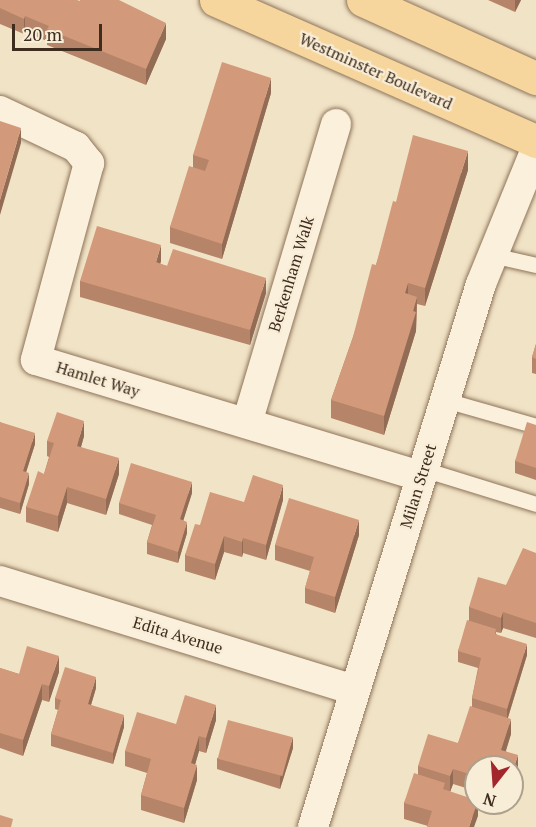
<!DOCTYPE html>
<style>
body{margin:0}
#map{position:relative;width:536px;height:827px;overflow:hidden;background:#f1e3c6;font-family:"PT Serif",serif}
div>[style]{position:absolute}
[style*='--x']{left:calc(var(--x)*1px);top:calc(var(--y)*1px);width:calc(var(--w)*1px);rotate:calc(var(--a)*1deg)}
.roads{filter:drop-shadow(0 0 2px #8e745a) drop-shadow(0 0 2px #8e745a)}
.lane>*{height:15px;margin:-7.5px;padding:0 7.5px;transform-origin:7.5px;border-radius:7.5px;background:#fbf0db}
.street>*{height:30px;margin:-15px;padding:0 15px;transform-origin:15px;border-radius:15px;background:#fbf0db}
.primary>*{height:33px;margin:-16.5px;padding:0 16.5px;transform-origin:16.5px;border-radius:16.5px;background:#f6d69d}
.wall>*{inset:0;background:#b58469}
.shaded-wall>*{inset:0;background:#936c55}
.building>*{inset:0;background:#d29a7a;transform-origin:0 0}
span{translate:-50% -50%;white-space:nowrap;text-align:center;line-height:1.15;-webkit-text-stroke:4.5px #f8edd6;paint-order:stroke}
.street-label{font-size:16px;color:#3e2c1f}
.north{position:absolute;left:464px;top:755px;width:60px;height:60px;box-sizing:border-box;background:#f8edd6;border:2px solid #aea08d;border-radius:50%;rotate:197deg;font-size:16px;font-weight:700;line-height:24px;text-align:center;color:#3e2c1f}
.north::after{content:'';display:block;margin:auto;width:21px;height:27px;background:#a2262c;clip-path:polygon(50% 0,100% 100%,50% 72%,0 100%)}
.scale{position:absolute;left:12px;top:24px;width:90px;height:27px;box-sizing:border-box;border:3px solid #3e2c1f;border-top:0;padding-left:8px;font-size:18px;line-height:21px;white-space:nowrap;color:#3e2c1f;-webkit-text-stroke:4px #f8edd6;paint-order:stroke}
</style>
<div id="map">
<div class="roads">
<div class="lane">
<i style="--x:492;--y:255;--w:45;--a:12.8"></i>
<i style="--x:445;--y:400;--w:95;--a:15.9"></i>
<i style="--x:423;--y:469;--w:118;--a:17.2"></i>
</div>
<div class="street">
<i style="--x:0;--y:111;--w:84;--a:25.3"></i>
<i style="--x:76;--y:147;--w:21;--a:51"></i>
<i style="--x:89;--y:163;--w:204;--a:105.1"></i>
<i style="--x:36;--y:360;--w:402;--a:16.8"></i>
<i style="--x:247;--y:423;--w:312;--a:-73.4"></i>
<i style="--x:0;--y:581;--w:371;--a:17.1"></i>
<i style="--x:313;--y:827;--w:568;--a:-72.81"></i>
<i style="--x:481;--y:284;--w:146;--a:-67.8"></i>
</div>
<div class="primary">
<i style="--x:216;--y:0;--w:350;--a:23.8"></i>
<i style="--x:363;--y:0;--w:190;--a:24.3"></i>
</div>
</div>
<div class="wall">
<i style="clip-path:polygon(0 0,166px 39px,146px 85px,47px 45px,47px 41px,25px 32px,24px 34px,0 24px)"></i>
<i style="clip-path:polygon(488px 0,521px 0,515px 12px)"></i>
<i style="clip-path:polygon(271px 93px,222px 259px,170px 243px,170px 227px,193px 167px,193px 155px)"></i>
<i style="clip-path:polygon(468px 170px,425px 306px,417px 304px,416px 331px,384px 435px,331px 418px,331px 400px,353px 337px,396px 202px)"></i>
<i style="clip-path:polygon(161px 261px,160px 264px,266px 293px,250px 345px,80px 297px,80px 281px)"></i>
<i style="clip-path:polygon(536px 344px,536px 374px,532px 373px,532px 357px)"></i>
<i style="clip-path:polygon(0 422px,35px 444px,26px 472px,29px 484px,20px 514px,0 508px)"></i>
<i style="clip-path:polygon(536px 425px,536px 480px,515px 473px,515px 461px)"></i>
<i style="clip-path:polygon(84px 436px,81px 447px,119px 474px,106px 515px,67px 503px,58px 532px,26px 522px,26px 507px,44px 474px,49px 457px,47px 456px,47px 441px)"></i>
<i style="clip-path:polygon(192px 493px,183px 520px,187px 533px,178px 563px,147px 554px,147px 542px,152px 525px,119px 514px,119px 503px)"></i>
<i style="clip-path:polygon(283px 500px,266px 560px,243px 553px,242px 557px,224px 552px,215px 580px,185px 571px,185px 555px,200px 525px,244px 502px)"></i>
<i style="clip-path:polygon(359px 535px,335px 613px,305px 603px,305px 588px,310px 571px,275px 560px,275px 545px)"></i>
<i style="clip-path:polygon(536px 553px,536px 638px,503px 628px,501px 633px,496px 632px,496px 634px,527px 655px,508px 718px,511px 734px,506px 751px,518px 770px,512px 767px,476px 767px,476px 791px,453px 784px,450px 792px,478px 803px,478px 816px,428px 826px,404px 819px,404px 803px,418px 774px,418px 766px,458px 743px,472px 706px,472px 698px,478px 668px,458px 662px,458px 651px,469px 621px,469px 607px,506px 585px)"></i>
<i style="clip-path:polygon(0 668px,19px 674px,59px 672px,49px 702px,42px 700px,23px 756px,0 748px)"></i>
<i style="clip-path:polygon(96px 688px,91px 705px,124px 727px,113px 764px,51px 746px,51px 734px,58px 710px,55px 709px,55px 698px)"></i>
<i style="clip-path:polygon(216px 720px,206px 753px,199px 751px,195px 764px,197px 780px,184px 823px,141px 810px,141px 795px,147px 773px,125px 766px,125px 751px,176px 724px)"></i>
<i style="clip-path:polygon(293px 748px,280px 789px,217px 769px,217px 758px)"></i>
</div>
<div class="shaded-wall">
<i style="clip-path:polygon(515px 0,521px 0,515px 12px)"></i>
<i style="clip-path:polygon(25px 16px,25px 32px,24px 34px,24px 19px)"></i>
<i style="clip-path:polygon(166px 23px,166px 39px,146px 85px,146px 69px)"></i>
<i style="clip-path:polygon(271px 78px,271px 93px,222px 259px,222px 244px)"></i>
<i style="clip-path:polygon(21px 128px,21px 143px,0 215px,0 200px)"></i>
<i style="clip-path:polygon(468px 151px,468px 170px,425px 306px,425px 288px)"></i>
<i style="clip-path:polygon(161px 245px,161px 261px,156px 278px,156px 262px)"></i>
<i style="clip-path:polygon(266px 278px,266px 293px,250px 345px,250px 330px)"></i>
<i style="clip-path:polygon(408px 283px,408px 301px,405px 293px)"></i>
<i style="clip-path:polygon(417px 297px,416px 331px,384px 435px,384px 416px)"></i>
<i style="clip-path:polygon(84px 421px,84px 436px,77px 461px,77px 446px)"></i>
<i style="clip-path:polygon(35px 433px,35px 444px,23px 482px,23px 471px)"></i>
<i style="clip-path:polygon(119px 458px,119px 474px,106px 515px,106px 499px)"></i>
<i style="clip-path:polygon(29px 473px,29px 484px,20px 514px,20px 503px)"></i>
<i style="clip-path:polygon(192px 482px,192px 493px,180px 531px,180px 519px)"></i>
<i style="clip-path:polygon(283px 485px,283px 500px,266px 560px,266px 545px)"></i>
<i style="clip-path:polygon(67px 487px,67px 503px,58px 532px,58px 516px)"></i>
<i style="clip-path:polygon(359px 520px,359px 535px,335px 613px,335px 597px)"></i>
<i style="clip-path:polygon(187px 522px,187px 533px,178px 563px,178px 552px)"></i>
<i style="clip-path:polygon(224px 536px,224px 552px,215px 580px,215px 564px)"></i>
<i style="clip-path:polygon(243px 538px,243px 553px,242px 557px,242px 542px)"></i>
<i style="clip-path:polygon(503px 612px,503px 628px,501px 633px,501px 618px)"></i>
<i style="clip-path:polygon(527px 644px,527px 655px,507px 720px,507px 709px)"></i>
<i style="clip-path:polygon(59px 656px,59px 672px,49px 702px,49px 686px)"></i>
<i style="clip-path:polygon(96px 677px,96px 688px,88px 715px,88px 704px)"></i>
<i style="clip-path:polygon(42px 684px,42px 700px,23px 756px,23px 740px)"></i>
<i style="clip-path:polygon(216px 705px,216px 720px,206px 753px,206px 738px)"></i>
<i style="clip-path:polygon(124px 715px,124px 727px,113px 764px,113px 753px)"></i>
<i style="clip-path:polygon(511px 719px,511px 734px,501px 765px,501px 750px)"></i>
<i style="clip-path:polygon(199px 736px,199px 751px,191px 779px,191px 763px)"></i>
<i style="clip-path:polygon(293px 737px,293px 748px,280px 789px,280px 778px)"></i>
<i style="clip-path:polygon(518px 755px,518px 770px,512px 789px,512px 773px)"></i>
<i style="clip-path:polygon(197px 765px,197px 780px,184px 823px,184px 808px)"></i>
<i style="clip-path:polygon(453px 769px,453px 784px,450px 792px,450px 776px)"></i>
<i style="clip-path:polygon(477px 803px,478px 803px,478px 816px,474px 827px,469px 827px)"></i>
</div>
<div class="building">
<i style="clip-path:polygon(0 0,77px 0,80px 1px,80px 0,119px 0,166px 23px,146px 69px,47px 29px,49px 26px,25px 16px,24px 19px,0 8px)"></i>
<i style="clip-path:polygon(222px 62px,271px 78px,222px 244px,170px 227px,189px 166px,205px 171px,209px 160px,193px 155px)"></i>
<i style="clip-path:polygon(0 121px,21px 128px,0 200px)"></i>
<i style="clip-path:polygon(413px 135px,468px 151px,425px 288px,408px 283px,405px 293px,417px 297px,413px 311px,416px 312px,384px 416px,331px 400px,353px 337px,372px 264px,376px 265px,393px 201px,396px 202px)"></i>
<i style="clip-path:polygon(97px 226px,161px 245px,156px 262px,167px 266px,173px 249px,266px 278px,250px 330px,80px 281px)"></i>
<i style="clip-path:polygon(536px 344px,536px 359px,532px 357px)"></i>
<i style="clip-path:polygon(57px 412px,84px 421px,77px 446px,119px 458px,106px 499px,67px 487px,58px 516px,26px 507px,38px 471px,44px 474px,54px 443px,47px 441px)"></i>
<i style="clip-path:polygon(0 422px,35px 433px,23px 471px,29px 473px,20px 503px,0 497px)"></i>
<i style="clip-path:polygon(527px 422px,536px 425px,536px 468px,515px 461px)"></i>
<i style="clip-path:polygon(131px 463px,192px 482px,180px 519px,187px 522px,178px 552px,147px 542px,156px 515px,119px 503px)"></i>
<i style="clip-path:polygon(253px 475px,283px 485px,266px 545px,243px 538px,242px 542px,224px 536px,215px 564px,185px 555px,195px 524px,200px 525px,210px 492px,244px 502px)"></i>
<i style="clip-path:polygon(289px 498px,359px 520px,335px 597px,305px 588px,314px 557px,275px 545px)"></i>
<i style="clip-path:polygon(523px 548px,536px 553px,536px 623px,503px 612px,501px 618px,469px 607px,478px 577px,506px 585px)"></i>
<i style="clip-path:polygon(467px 620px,496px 629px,495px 634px,527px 644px,507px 709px,472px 698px,481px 658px,458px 651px)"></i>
<i style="clip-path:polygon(27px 646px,59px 656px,49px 686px,42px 684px,23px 740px,0 733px,0 668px,19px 674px)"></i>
<i style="clip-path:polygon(65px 667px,96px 677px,88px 704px,124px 715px,113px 753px,51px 734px,61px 700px,55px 698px)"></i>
<i style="clip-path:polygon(185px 695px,216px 705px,206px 738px,199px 736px,191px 763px,197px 765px,184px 808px,141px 795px,151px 759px,125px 751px,137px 712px,176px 724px)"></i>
<i style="clip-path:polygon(470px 706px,511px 719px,501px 750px,518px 755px,512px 773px,512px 767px,476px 767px,476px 776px,453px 769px,450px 776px,418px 766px,428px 734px,458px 743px)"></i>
<i style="left:228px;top:720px;width:67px;height:40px;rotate:15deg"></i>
<i style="clip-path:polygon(414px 773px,445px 783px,443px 789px,476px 800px,476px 803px,477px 803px,469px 827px,427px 827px,432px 811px,404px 803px)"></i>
<i style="clip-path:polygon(0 815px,13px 819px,11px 827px,0 827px)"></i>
</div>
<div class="street-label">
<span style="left:376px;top:71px;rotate:24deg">Westminster Boulevard</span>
<span style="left:291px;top:274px;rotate:-73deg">Berkenham Walk</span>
<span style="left:98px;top:379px;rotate:17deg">Hamlet Way</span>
<span style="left:418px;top:486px;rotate:-73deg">Milan Street</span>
<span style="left:178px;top:635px;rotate:17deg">Edita Avenue</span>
</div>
<div class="north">N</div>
<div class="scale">20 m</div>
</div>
